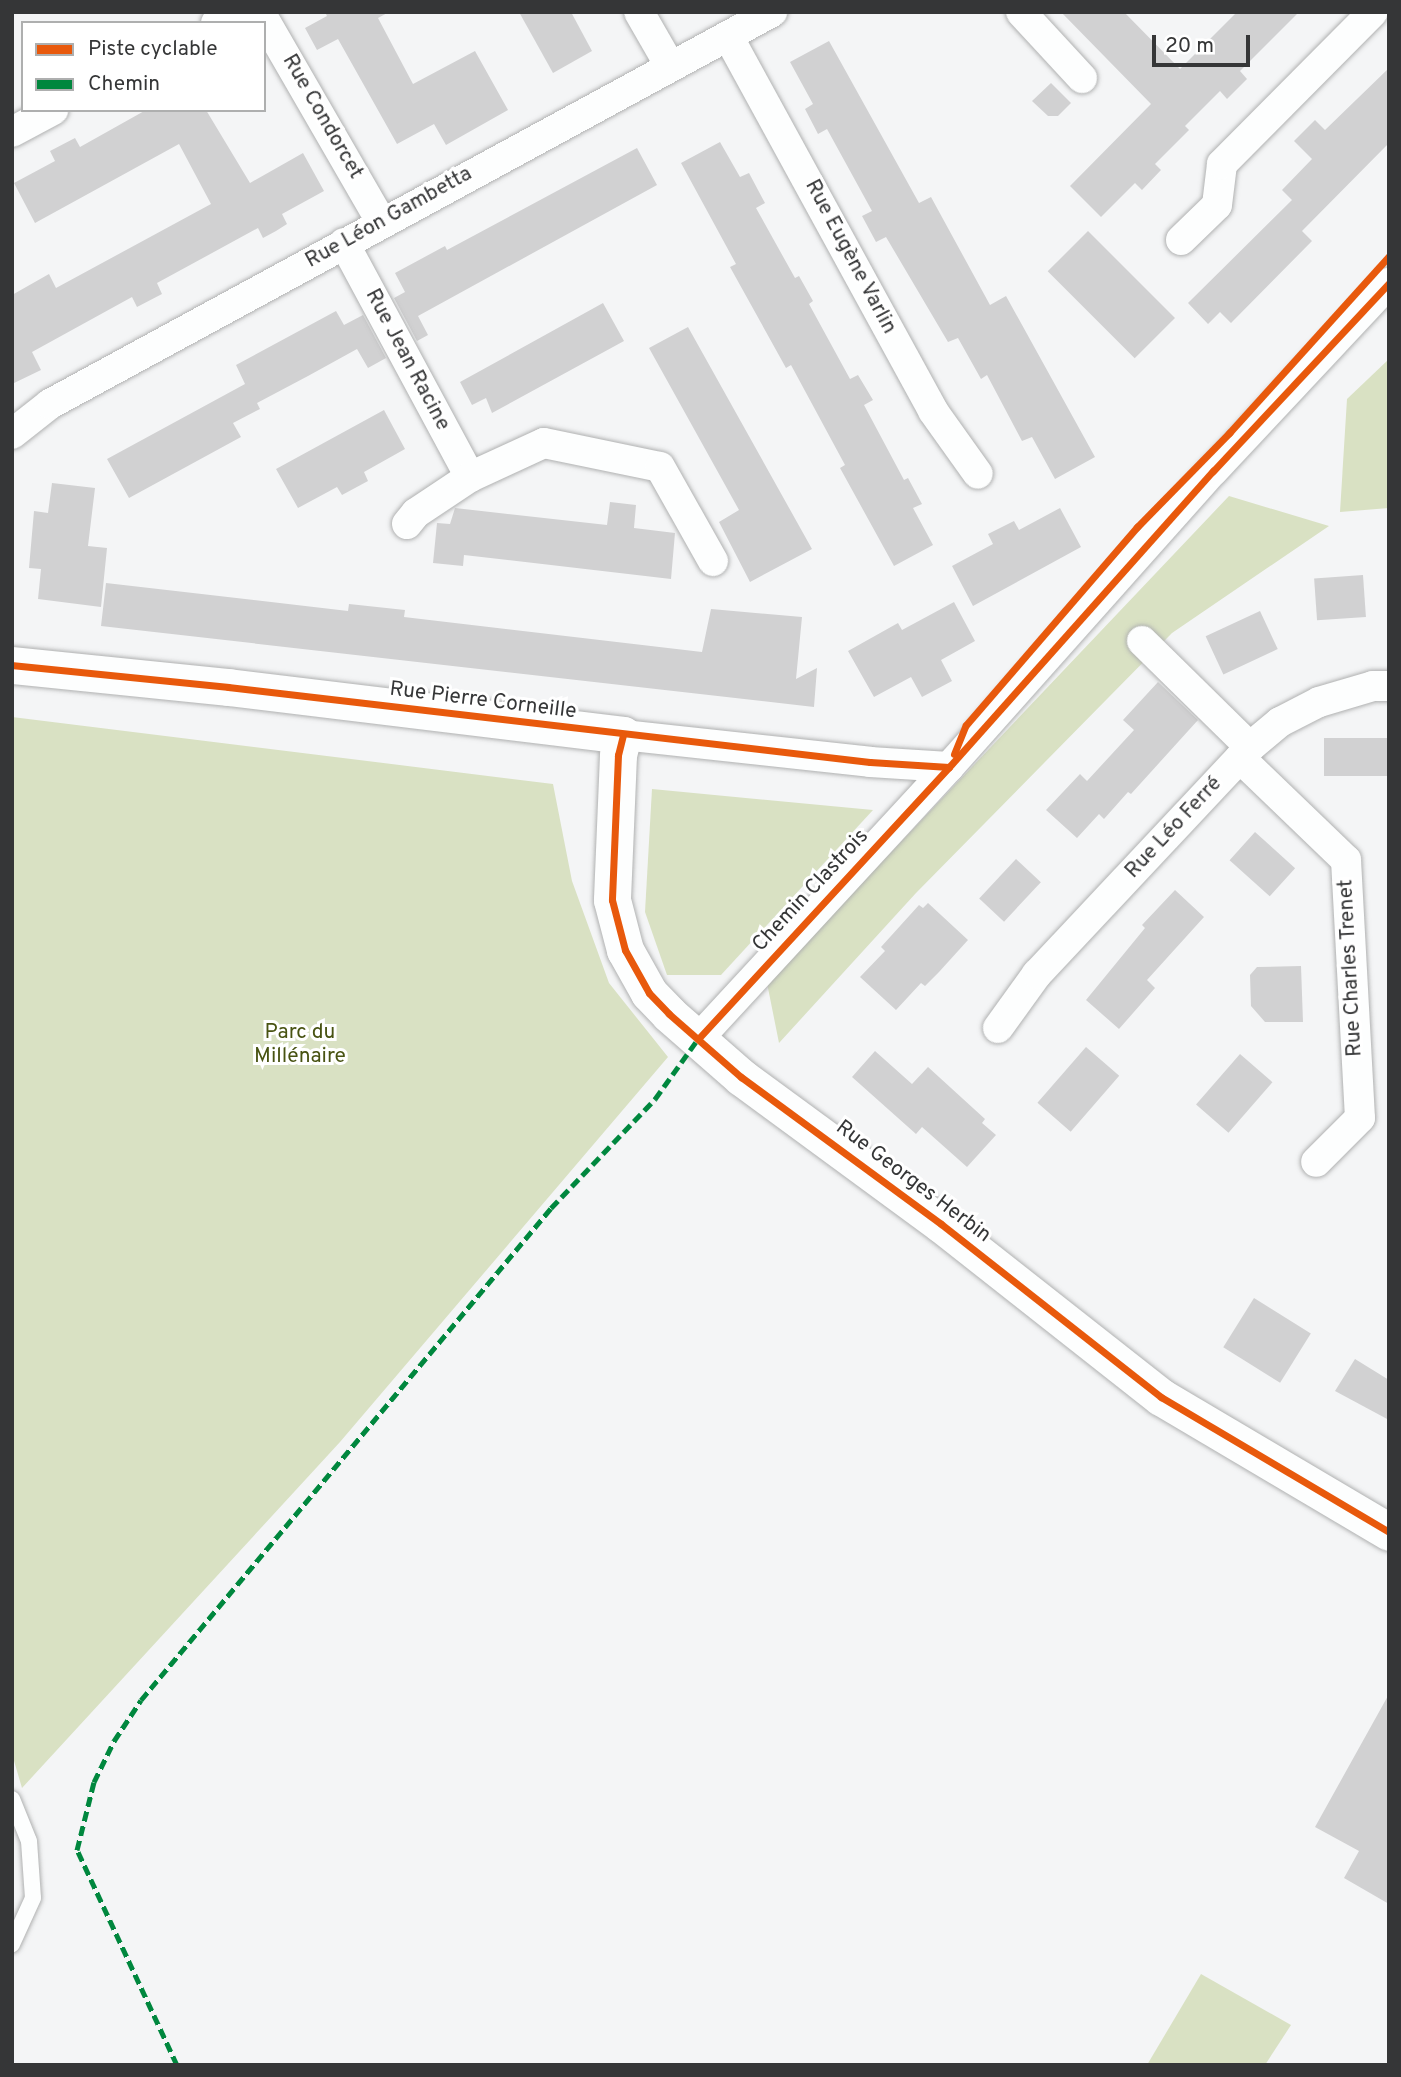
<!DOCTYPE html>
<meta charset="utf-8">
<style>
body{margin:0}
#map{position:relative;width:1401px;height:2077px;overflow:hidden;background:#f4f5f6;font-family:Overpass,sans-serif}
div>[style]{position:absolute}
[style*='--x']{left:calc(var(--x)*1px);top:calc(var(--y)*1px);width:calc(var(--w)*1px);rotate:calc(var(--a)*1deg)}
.green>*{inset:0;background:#d9e1c3}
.building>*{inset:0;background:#d1d1d2;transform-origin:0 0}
.roads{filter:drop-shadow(0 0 2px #b0b1b1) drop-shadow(0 0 2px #b0b1b1)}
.service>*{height:16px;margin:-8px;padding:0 8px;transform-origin:8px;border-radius:8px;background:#fdfefe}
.minor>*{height:30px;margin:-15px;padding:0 15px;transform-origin:15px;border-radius:15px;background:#fdfefe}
.tertiary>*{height:37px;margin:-18.5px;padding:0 18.5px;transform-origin:18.5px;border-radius:18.5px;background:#fdfefe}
.quiet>*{height:5px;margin-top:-2.5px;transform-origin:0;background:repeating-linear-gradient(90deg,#00873e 0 10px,transparent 0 15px)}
.cycleway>*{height:7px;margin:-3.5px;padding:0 3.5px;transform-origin:3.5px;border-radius:3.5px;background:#e8590c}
span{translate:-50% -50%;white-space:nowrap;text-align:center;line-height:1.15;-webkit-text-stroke:6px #fff;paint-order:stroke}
.street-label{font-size:21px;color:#353637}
.park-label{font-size:21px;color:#485312}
.frame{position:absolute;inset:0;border:14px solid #353637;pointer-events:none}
.legend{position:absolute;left:21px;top:21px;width:245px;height:91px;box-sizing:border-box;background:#fff;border:2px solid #aeafaf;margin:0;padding:9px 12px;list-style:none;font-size:21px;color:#353637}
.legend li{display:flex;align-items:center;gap:14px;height:35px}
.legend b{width:35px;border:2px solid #aeafaf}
.scale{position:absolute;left:1152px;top:35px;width:98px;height:32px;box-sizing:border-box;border:4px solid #353637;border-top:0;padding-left:9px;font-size:21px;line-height:24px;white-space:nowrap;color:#353637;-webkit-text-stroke:5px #fff;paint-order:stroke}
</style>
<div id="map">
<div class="green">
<i style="clip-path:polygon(1389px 359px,1389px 508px,1340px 512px,1347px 399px)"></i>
<i style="clip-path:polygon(1229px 496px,1329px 526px,1172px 633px,916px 893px,779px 1043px,767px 983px)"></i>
<i style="clip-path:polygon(12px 717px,553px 784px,572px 881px,609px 983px,668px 1057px,340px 1442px,22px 1788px,12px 1754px)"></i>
<i style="clip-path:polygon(652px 789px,873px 810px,721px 975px,667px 975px,645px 912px)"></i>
<i style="clip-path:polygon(1201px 1974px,1291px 2025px,1265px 2065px,1147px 2065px)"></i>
</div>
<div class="building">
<i style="clip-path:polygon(325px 12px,389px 12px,378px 18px,413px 84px,475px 51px,508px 110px,446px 145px,434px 124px,397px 144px,338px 39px,317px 50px,305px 28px,327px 16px)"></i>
<i style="clip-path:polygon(519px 12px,571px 12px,592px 51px,553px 73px)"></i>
<i style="clip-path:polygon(1061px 12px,1124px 12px,1180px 69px,1237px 12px,1299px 12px,1240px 71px,1247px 79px,1227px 99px,1220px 91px,1185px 126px,1189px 130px,1155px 164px,1161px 170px,1142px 190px,1135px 183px,1101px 217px,1070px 186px,1151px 104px)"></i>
<i style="clip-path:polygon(829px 41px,919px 203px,931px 197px,990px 305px,1006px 296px,1095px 457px,1055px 479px,1032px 437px,1022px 441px,987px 375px,981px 379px,958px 338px,948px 342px,886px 237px,876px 242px,862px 216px,872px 211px,827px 129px,818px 134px,805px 109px,813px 104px,790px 62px)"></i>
<i style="clip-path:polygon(1389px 68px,1389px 143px,1302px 231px,1312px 241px,1231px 323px,1220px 312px,1208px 324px,1188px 303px,1292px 200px,1282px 190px,1312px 159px,1294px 141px,1315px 120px,1325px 130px)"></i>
<i style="clip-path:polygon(1051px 83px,1071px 103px,1058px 116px,1048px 116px,1032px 101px)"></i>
<i style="clip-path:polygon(146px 110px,206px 110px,250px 183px,303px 153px,324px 191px,282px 214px,287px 224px,276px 231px,263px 238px,258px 228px,157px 283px,162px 294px,137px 307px,132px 297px,32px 352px,41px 370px,12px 384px,12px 295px,49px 274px,56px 288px,211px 204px,179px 144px,35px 223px,14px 183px,55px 161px,50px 151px,75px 138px,80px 147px)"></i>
<i style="clip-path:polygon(720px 142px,740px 177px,749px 173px,765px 203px,756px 208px,795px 278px,799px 276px,813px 301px,809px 304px,850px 379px,858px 375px,873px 400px,864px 405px,904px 480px,908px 478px,922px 504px,913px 508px,933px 545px,894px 566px,840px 468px,845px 465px,791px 365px,786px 368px,730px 267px,736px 264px,681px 163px)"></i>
<i style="clip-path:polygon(637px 148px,657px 185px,418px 316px,428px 335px,417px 341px,394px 298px,405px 292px,395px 273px,445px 246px,447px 250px)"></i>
<i style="left:1088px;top:231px;width:123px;height:57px;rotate:45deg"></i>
<i style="clip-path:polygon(603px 303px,624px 341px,492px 413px,486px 398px,472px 405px,460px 382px)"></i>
<i style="clip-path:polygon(336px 311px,344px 325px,363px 315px,386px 358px,368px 368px,357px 349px,308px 376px,257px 403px,260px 409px,233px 423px,241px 437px,129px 498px,107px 459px,245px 384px,236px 365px)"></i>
<i style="clip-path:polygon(688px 327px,812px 549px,750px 582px,719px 522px,739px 510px,649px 348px)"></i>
<i style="clip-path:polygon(384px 410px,405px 449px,364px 472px,368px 481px,342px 495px,337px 487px,298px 508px,276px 469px)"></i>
<i style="clip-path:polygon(52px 483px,95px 488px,88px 546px,107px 548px,101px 607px,38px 599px,41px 569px,29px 568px,34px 511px,48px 513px)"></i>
<i style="clip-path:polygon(610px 502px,636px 505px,634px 528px,675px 533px,671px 579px,464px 555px,463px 566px,433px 563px,437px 523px,450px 524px,455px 508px,607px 525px)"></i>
<i style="clip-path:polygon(1060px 508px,1081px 547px,973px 606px,952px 566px,993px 544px,988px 534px,1014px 521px,1019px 530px)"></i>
<i style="left:1363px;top:575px;width:42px;height:49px;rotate:86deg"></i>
<i style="clip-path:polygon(106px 583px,348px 611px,349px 604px,405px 610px,404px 617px,702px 652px,711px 609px,802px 617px,796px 679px,817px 668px,814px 707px,101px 626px)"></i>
<i style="clip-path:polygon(954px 602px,975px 641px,941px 660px,952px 681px,922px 697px,911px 677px,874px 697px,848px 651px,898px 623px,902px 630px)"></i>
<i style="left:1260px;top:611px;width:42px;height:60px;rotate:65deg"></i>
<i style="clip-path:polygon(1158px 682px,1198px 720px,1131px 794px,1128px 792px,1104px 819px,1099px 814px,1077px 838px,1046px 810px,1080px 774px,1087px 781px,1134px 730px,1123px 720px)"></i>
<i style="left:1389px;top:738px;width:38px;height:65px;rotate:90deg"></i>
<i style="left:1255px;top:832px;width:54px;height:38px;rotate:42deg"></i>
<i style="left:1016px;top:859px;width:34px;height:54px;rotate:43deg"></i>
<i style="clip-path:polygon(1175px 890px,1204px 917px,1147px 980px,1155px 988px,1119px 1029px,1086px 1000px,1145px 928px,1142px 925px)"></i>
<i style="clip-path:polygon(928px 903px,968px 940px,939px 972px,925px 986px,921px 983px,896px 1010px,860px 977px,885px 951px,881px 947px,919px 905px,923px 908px)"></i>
<i style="clip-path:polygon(1301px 966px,1303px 1022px,1265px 1022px,1251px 1006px,1250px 975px,1257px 967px)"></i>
<i style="left:1086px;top:1047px;width:44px;height:74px;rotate:41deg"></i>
<i style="clip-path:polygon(875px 1051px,912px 1084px,928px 1067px,985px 1119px,982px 1123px,996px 1135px,967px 1167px,922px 1127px,916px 1134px,852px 1077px)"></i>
<i style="left:1240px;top:1054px;width:43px;height:67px;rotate:41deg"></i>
<i style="left:1254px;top:1298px;width:67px;height:58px;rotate:32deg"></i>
<i style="clip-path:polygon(1355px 1359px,1389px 1380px,1389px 1420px,1335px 1391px)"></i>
<i style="clip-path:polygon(1389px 1694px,1389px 1904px,1344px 1878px,1359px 1851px,1315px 1827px)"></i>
</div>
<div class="roads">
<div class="service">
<i style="--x:12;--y:1799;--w:45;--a:68"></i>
<i style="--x:29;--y:1841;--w:57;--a:86"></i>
<i style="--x:33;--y:1898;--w:51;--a:114.5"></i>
</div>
<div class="minor">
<i style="--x:260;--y:12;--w:244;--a:60"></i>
<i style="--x:639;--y:12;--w:62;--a:60.1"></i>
<i style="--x:1021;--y:12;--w:90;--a:47.3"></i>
<i style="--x:216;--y:23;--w:23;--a:-29"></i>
<i style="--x:728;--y:36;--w:427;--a:61.3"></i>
<i style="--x:933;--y:411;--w:77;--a:54.5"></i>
<i style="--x:12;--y:132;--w:47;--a:-28.2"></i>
<i style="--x:1181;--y:240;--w:50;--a:-44.2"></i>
<i style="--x:1217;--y:205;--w:41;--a:-83"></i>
<i style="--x:1222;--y:164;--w:214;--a:-45.2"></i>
<i style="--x:344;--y:243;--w:266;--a:61.7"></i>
<i style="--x:470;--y:477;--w:81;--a:-24.7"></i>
<i style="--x:544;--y:443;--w:118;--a:11.7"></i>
<i style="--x:660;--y:467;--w:108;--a:60.6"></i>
<i style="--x:12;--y:434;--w:48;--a:-38.3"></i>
<i style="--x:50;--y:404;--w:822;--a:-28.5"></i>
<i style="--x:407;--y:524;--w:14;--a:-51"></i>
<i style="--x:416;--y:513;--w:65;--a:-33.7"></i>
<i style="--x:1142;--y:641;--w:151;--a:44.5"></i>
<i style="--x:623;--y:735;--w:248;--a:6.2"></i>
<i style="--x:870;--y:762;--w:79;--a:3.6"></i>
<i style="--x:1240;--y:758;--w:147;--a:43.9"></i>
<i style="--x:1346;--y:860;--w:258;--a:86.9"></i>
<i style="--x:1360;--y:1118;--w:62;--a:135"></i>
<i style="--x:998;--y:1028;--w:67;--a:-54.2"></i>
<i style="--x:1037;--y:974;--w:311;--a:-46.8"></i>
<i style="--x:1250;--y:747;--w:39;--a:-40"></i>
<i style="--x:1280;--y:722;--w:44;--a:-27.1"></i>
<i style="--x:1319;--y:702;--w:56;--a:-16.5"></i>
<i style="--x:1373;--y:686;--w:16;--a:0"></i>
<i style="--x:698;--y:1039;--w:370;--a:-47.3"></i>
<i style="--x:949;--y:767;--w:397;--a:-48.3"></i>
<i style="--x:1213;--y:471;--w:258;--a:-46.9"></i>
</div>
<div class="tertiary">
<i style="--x:12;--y:665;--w:217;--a:5.8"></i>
<i style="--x:228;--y:687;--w:398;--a:6.9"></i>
<i style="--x:623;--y:735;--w:21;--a:104"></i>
<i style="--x:618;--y:755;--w:145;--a:92.4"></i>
<i style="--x:612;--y:900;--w:52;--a:75.4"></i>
<i style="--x:625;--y:950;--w:49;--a:60.8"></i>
<i style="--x:649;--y:993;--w:29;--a:46"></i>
<i style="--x:669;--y:1014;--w:96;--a:41.2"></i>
<i style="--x:741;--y:1077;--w:248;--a:36.3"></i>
<i style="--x:941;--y:1224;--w:280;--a:38.2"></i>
<i style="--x:1161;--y:1397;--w:265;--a:30.6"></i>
</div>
</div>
<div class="quiet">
<i style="--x:177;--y:2065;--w:237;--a:-114.9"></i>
<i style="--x:77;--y:1850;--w:70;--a:-76"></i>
<i style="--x:94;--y:1782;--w:46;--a:-64"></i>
<i style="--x:114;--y:1741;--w:49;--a:-56.6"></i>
<i style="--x:141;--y:1700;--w:640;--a:-50.19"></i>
<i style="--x:551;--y:1208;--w:151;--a:-46.3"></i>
<i style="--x:655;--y:1099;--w:74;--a:-54.4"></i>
</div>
<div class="cycleway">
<i style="--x:12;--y:665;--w:217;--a:5.8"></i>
<i style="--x:228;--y:687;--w:646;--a:6.66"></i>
<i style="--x:870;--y:762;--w:79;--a:3.6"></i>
<i style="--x:623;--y:735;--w:21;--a:104"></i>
<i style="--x:618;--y:755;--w:145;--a:92.4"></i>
<i style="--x:612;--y:900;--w:52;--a:75.4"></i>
<i style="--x:625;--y:950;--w:49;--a:60.8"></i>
<i style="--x:649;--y:993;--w:29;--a:46"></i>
<i style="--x:669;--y:1014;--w:96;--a:41.2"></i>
<i style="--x:741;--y:1077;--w:248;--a:36.3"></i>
<i style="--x:941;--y:1224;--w:280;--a:38.2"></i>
<i style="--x:1161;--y:1397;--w:265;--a:30.6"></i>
<i style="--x:954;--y:754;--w:31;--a:-68"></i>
<i style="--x:966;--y:725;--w:262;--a:-49.2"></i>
<i style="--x:1137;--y:527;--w:132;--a:-45.6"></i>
<i style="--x:1229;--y:433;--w:239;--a:-47.9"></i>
<i style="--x:698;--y:1039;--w:370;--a:-47.3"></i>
<i style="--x:949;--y:767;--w:397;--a:-48.3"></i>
<i style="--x:1213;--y:471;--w:258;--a:-46.9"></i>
</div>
<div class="street-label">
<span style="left:322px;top:117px;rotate:60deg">Rue Condorcet</span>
<span style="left:389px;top:218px;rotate:-29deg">Rue Léon Gambetta</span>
<span style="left:850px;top:257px;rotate:62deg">Rue Eugène Varlin</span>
<span style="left:407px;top:360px;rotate:62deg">Rue Jean Racine</span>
<span style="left:483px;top:701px;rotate:7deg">Rue Pierre Corneille</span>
<span style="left:1174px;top:828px;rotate:-47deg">Rue Léo Ferré</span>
<span style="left:811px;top:891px;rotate:-47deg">Chemin Clastrois</span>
<span style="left:1351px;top:968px;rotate:-93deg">Rue Charles Trenet</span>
<span style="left:913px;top:1182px;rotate:37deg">Rue Georges Herbin</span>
</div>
<div class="park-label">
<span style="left:300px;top:1045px">Parc du<br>Millénaire</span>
</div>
<div class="frame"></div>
<ul class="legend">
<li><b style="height:9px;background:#e8590c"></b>Piste cyclable</li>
<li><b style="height:9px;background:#00873e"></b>Chemin</li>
</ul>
<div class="scale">20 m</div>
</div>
